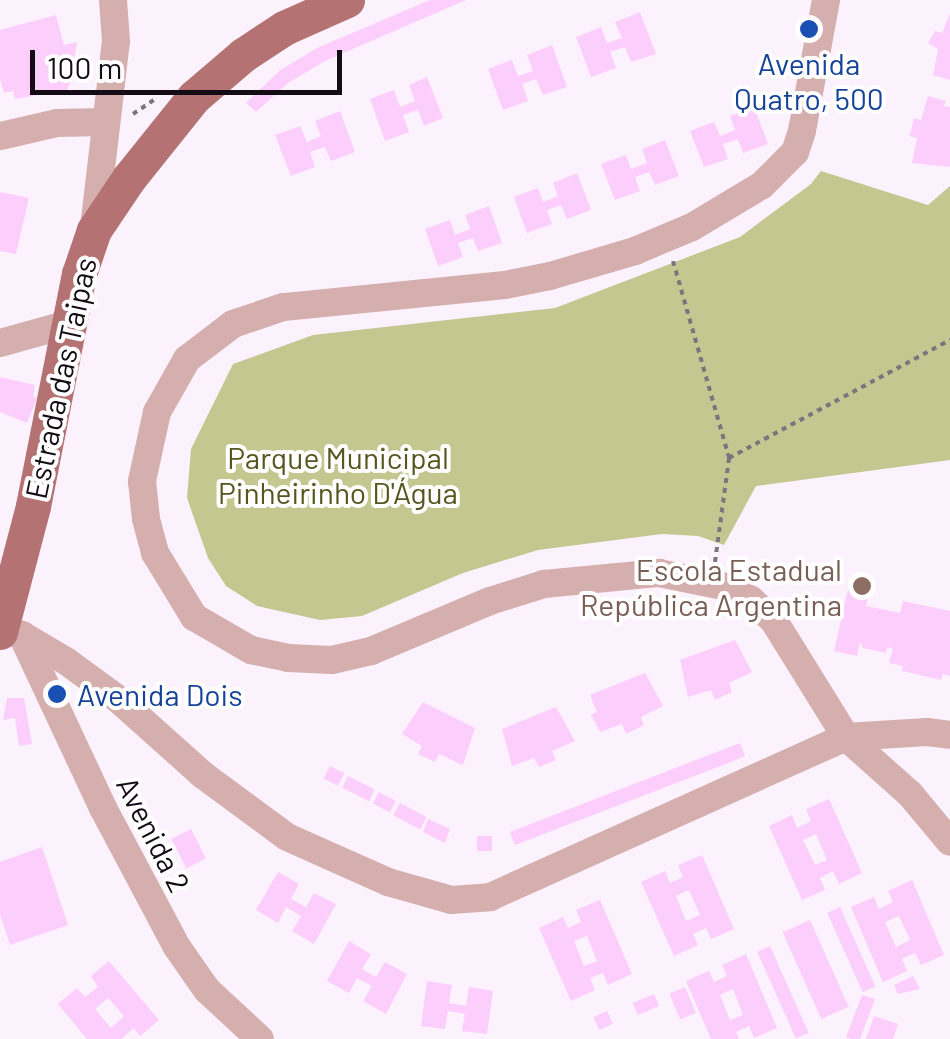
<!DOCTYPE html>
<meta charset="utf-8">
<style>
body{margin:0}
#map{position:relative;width:950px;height:1039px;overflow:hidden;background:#fcf2fd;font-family:Barlow,sans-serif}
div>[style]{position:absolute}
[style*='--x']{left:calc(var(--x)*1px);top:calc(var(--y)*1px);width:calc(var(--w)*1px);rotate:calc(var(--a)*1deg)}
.green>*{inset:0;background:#c4c78f}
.building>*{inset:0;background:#fbcefc;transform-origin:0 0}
.path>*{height:4px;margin-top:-2px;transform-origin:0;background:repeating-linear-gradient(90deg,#7d747e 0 5px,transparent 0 10px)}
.minor>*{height:28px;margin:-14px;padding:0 14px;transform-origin:14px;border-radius:14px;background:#d5afae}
.major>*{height:35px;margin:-17.5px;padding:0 17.5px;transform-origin:17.5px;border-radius:17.5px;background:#b47272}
.dots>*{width:28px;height:28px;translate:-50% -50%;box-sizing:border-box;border:5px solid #fff;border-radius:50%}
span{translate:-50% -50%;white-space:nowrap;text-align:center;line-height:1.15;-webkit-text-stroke:8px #fff;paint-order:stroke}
.transit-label{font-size:30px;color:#164399}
.left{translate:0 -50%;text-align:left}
.street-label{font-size:30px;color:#130c14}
.park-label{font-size:30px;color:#55561e}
.education-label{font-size:30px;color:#785e54}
.right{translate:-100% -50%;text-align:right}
.scale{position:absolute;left:30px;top:50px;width:312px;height:45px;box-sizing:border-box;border:5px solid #130c14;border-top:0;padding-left:12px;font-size:30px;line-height:35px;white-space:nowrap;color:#130c14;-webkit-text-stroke:8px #fff;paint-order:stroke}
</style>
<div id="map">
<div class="green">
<i style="clip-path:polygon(821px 171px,928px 205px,950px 186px,950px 460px,756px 486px,724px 545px,698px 536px,662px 534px,538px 550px,463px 573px,362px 616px,320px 620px,257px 606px,226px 586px,208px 558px,187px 498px,191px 449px,233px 364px,313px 335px,555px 308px,740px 237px,811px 184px)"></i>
</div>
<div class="building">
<i style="clip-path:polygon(430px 0,466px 0,325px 61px,288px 83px,256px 112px,246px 103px,279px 71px,317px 48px)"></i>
<i style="clip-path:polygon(640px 12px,656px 54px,631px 62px,625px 47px,610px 52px,616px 68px,591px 77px,576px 37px,601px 27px,607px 43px,622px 38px,615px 22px)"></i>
<i style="clip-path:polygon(950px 14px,950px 80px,933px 75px,938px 49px,928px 43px,935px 31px,942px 33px)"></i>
<i style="clip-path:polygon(56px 15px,64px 45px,77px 42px,71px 81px,67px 90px,15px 99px,13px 91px,4px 93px,0 79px,0 30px)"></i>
<i style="clip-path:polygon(552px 45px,567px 87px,543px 95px,536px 79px,522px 84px,528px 101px,503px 110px,488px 69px,512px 60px,518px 76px,533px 71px,527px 55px)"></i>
<i style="clip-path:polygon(427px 77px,443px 118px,424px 126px,418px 110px,403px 115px,409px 132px,385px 141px,370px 99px,394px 90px,400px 107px,415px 101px,409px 85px)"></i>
<i style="clip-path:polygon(928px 96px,946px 101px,944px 106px,950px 107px,950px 167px,912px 163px,917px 138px,909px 136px,911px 131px,914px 118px,921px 120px)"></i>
<i style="clip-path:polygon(754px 107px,768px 144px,743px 153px,738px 139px,723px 144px,728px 159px,704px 167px,690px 131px,714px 122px,720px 136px,735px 130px,730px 116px)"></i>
<i style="clip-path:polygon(340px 111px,355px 152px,331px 161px,325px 147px,310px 152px,315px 167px,291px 176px,275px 135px,300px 126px,307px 142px,321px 136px,315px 121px)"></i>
<i style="clip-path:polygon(665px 140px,679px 176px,655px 185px,649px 172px,635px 177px,640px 191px,615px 200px,601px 164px,626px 155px,631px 169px,647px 163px,642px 149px)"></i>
<i style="clip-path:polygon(577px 173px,591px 210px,567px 219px,561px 205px,547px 210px,552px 224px,527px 233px,514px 197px,538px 188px,543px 202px,558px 196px,553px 183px)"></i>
<i style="clip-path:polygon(0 192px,29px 198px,16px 254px,0 251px)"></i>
<i style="clip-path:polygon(489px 206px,502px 243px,478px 251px,473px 238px,458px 243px,463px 257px,438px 266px,425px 229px,450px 220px,455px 235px,470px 229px,465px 215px)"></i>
<i style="clip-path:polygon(0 377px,35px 385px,33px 397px,37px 398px,27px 423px,0 412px)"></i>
<i style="clip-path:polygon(848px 589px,869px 594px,866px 606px,900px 613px,903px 601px,950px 611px,950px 676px,943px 674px,941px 680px,902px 671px,903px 666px,889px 663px,893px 649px,887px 647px,886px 653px,863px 648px,860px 642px,857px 656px,834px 651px)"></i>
<i style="clip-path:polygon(735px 640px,752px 672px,729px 683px,732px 692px,715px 700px,711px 690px,688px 697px,680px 660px)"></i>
<i style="clip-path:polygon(645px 673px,663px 706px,641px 717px,644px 725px,626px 734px,622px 724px,600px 732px,591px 715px,597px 712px,590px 695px)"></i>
<i style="clip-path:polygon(7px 698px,24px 698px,32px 744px,19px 746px,15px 718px,3px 720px)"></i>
<i style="clip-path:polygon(423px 702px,475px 728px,463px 765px,439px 754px,435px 762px,418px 754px,422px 746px,402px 734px)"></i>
<i style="clip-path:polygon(556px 707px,575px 741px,552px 751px,556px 760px,539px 767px,534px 758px,512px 766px,502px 729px)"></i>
<i style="clip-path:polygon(740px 743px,745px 756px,736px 760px,515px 845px,510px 832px)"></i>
<i style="left:330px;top:766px;width:16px;height:14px;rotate:27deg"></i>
<i style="left:348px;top:776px;width:30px;height:13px;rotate:27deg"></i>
<i style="left:379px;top:792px;width:19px;height:13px;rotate:28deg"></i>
<i style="clip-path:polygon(evenodd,829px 799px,862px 873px,839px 884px,833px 871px,820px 878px,825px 890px,802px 900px,769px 826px,792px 815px,797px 828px,811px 821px,806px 809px,829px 799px,816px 834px,827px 860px,815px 865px,803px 840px,816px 834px)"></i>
<i style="left:400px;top:803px;width:30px;height:14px;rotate:28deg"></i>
<i style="clip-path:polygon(428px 819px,450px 829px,445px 843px,423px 832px)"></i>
<i style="left:191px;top:829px;width:33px;height:22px;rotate:63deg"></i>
<i style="left:492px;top:836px;width:15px;height:15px;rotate:90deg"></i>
<i style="clip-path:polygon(42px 847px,68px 925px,10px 945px,0 914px,0 862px)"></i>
<i style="clip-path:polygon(evenodd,702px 855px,734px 929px,711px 939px,706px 928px,693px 934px,698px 945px,674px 956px,641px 882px,665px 871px,670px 883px,683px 877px,678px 865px,702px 855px,689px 890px,700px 915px,686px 921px,676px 896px,689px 890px)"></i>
<i style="clip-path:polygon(278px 872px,299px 884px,291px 899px,306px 907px,314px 893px,336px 904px,314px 944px,292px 931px,301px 916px,286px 907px,278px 923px,256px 910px)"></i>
<i style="clip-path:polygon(evenodd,912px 880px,944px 955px,921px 965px,915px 953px,902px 959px,907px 971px,883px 982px,851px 907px,874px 897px,879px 909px,893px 902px,888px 891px,912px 880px,899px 916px,910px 940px,896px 947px,885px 922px,899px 916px)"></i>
<i style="clip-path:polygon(evenodd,600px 900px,632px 974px,608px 985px,603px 973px,590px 978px,595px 990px,571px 1001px,539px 928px,563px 917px,568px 928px,581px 922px,576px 910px,600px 900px,587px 936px,597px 961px,584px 966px,574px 941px,587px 936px)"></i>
<i style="left:840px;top:907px;width:87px;height:14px;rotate:66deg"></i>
<i style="left:810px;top:920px;width:95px;height:30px;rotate:66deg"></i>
<i style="clip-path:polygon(349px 941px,371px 954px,362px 969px,376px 977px,385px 962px,407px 974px,386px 1014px,363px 1001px,372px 986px,357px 978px,349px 993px,327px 981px)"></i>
<i style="left:770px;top:946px;width:95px;height:14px;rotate:66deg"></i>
<i style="clip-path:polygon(evenodd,746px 954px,777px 1028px,754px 1038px,749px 1026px,736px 1032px,739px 1039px,711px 1039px,686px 981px,709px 971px,714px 982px,727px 976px,722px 965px,746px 954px,733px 989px,743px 1015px,730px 1020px,720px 995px,733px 989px)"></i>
<i style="clip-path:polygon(evenodd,109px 961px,159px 1020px,140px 1036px,134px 1028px,121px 1039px,87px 1039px,58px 1004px,77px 988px,85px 997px,98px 987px,91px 976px,109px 961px,108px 998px,124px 1016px,111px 1028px,95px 1009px,108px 998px)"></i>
<i style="clip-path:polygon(913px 976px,920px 989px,898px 994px,894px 985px)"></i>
<i style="clip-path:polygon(427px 981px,452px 985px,449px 1003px,466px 1006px,469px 987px,493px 991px,487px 1034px,462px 1031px,465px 1014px,448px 1011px,445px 1029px,421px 1026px)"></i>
<i style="left:685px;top:987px;width:28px;height:17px;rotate:67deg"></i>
<i style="left:654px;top:994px;width:13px;height:23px;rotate:67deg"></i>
<i style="clip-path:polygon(862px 995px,875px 999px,860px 1039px,851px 1039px,846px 1037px)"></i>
<i style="left:607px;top:1011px;width:14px;height:15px;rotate:65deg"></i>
<i style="clip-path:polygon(874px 1016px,898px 1024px,893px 1039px,866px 1039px)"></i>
</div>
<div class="path">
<i style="--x:133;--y:114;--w:25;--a:-34"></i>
<i style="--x:673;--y:261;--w:205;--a:74.1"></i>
<i style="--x:715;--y:562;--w:105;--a:-82.3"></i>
<i style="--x:729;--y:458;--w:251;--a:-28.1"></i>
</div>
<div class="minor">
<i style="--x:826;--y:0;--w:133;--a:100.4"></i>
<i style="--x:802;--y:131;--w:22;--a:108"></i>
<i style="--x:795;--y:152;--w:47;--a:135"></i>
<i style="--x:762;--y:185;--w:82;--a:149"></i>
<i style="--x:692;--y:227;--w:62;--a:157.2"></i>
<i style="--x:635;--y:251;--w:89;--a:163.6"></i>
<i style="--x:550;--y:276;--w:46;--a:168.7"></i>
<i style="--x:505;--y:285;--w:223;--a:174.3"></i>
<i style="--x:283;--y:307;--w:53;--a:161.2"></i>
<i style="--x:233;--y:324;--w:58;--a:142.7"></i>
<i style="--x:187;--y:359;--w:61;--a:119.5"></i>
<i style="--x:157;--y:412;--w:71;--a:102.3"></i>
<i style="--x:142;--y:481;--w:38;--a:84"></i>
<i style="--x:146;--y:519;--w:35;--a:75"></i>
<i style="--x:155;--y:553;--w:75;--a:58.6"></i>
<i style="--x:194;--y:617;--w:66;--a:30.1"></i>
<i style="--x:251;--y:650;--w:38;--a:12"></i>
<i style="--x:288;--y:658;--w:44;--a:2.6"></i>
<i style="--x:332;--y:660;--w:40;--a:-13"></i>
<i style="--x:371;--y:651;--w:129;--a:-22.8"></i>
<i style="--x:490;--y:601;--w:57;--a:-17.5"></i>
<i style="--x:544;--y:584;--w:116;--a:-5.5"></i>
<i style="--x:659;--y:573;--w:69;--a:11.6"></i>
<i style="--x:727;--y:587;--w:27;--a:28"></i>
<i style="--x:751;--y:600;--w:31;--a:42"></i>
<i style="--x:774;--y:621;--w:137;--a:58.2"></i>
<i style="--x:846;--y:737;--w:86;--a:41.7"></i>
<i style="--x:910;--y:794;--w:62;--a:50.2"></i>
<i style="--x:0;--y:136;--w:58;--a:-12.8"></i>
<i style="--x:57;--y:123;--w:48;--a:-1.2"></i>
<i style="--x:94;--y:228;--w:188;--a:-83.3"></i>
<i style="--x:116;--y:41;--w:41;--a:-94.2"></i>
<i style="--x:0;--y:343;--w:71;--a:-15.6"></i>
<i style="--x:1;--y:629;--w:22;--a:16"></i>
<i style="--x:22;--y:635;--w:51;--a:30.6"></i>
<i style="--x:66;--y:661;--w:64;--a:36.2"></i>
<i style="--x:118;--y:699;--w:114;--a:41.8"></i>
<i style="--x:203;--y:775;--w:104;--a:36.4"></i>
<i style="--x:287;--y:837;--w:111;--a:24"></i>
<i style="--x:388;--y:882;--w:66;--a:15.9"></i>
<i style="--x:451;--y:900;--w:39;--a:-4"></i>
<i style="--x:490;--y:897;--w:390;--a:-24.2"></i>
<i style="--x:846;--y:737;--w:81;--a:-3.5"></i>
<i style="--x:927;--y:732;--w:23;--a:7"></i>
<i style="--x:22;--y:635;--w:191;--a:64.9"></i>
<i style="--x:103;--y:808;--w:157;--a:62"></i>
<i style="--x:177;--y:947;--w:52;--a:55.1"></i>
<i style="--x:207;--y:990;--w:72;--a:42.8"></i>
</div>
<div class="major">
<i style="--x:0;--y:632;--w:130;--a:-75.3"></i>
<i style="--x:33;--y:506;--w:237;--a:-78.8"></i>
<i style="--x:79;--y:274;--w:46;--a:-71.2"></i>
<i style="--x:94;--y:230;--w:63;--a:-56.1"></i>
<i style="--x:129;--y:178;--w:104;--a:-51.3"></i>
<i style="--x:194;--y:97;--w:65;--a:-40.6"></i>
<i style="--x:243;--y:55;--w:49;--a:-33.4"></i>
<i style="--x:284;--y:28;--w:69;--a:-24"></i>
</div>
<div class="dots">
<i style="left:809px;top:29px;background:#1a4fb4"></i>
<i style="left:862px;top:586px;background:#8d6e63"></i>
<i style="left:57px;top:694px;background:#1a4fb4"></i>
</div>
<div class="transit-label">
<span style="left:809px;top:80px">Avenida<br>Quatro, 500</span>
<span class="left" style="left:77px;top:694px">Avenida Dois</span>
</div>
<div class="street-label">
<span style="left:60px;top:378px;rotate:-78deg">Estrada das Taipas</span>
<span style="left:154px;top:834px;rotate:63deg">Avenida 2</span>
</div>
<div class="park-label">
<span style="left:338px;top:474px">Parque Municipal<br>Pinheirinho D'Água</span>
</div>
<div class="education-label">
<span class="right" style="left:842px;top:586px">Escola Estadual<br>República Argentina</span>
</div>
<div class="scale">100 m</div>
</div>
